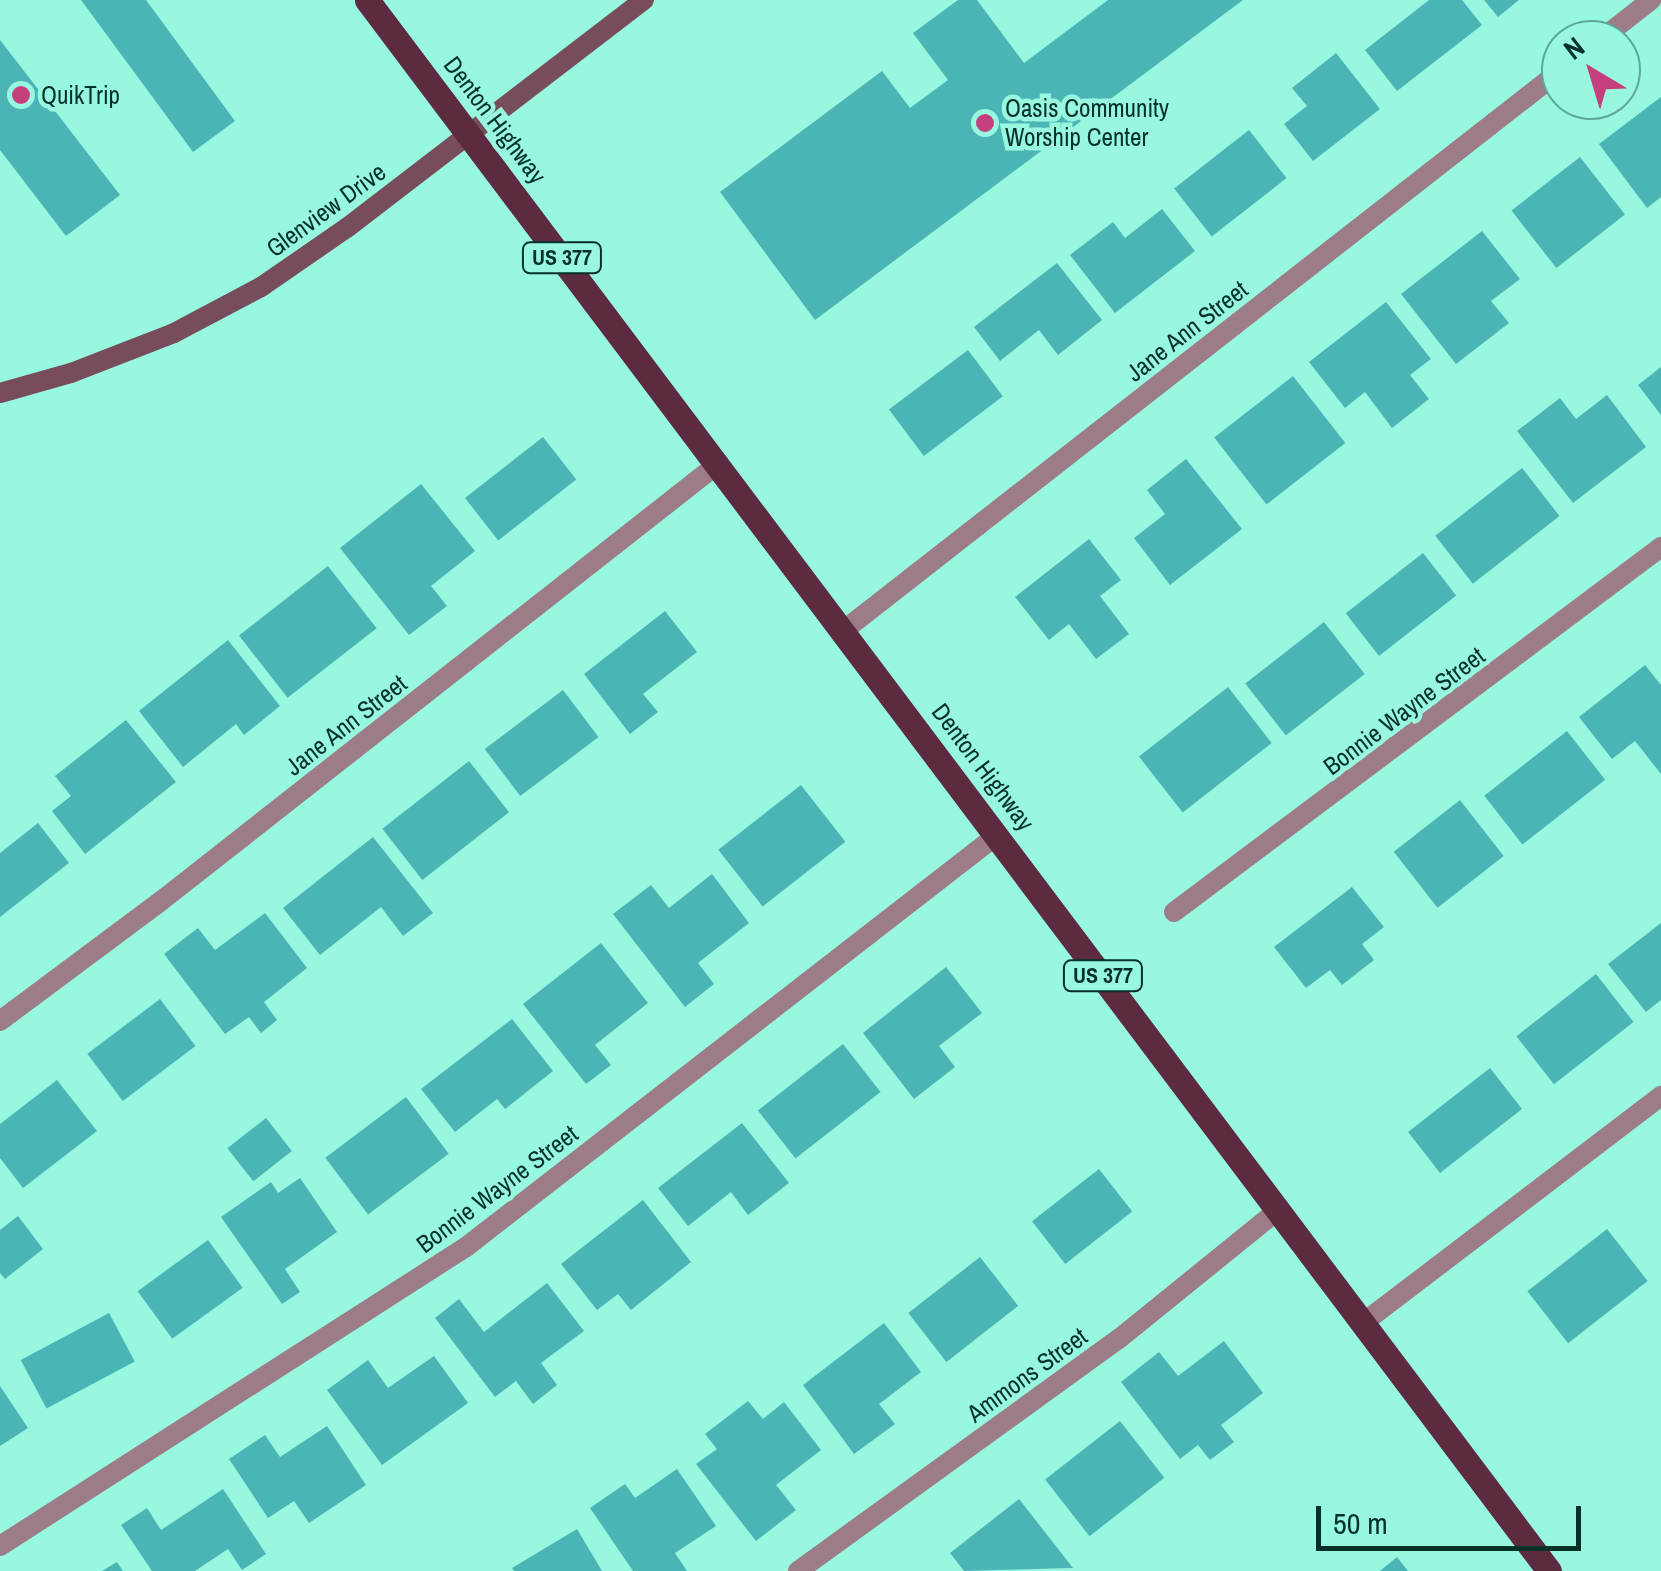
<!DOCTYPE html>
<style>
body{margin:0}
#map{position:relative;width:1661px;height:1571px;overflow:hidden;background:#98f7df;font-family:"Archivo Narrow",sans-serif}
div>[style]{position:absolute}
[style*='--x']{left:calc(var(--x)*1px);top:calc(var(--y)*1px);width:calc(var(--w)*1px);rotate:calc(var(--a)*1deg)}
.building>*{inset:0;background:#4bb5b6;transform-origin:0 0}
.street>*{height:20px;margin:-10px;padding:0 10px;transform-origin:10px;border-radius:10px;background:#9b7c87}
.secondary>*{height:20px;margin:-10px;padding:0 10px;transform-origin:10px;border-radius:10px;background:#774d5c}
.primary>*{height:25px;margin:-12.5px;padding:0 12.5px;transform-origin:12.5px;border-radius:12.5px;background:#5c2b3f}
.dots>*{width:28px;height:28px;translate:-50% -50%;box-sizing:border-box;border:5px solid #98f7df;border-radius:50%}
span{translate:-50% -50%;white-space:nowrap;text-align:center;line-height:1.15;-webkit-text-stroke:9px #98f7df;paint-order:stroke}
.shield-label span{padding:2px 8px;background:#98f7df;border:2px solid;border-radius:8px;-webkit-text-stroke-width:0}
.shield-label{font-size:22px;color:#063129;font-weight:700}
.poi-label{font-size:25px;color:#063129}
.left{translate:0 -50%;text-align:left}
.street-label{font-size:25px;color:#063129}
.north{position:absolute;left:1541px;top:20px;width:100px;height:100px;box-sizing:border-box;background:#98f7df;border:2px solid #5ea896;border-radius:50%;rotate:322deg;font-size:28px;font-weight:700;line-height:40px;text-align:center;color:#063129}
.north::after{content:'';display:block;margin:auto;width:35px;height:45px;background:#c63f7d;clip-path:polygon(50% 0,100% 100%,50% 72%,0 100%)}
.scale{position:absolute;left:1316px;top:1506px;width:265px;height:45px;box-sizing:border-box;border:5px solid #063129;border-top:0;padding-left:12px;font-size:30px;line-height:35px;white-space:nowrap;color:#063129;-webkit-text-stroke:8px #98f7df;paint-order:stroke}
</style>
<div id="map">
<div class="building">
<i style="clip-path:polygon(81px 0,146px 0,235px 121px,193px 152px)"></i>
<i style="clip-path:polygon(958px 0,977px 0,1024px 63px,1108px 0,1243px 0,815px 320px,720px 192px,882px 71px,910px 108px,948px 80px,913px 33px)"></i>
<i style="clip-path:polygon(1429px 0,1462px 0,1482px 25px,1397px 91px,1365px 50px)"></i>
<i style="clip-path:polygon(1484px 0,1519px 0,1498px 17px)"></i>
<i style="clip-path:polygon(0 40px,120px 195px,66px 236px,0 150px)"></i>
<i style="clip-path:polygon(1336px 53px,1380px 109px,1313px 161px,1284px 124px,1307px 106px,1292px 88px)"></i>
<i style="clip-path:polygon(1661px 97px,1661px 197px,1647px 208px,1599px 144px)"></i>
<i style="left:1249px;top:130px;width:61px;height:95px;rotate:52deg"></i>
<i style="left:1580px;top:157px;width:73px;height:87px;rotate:52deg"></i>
<i style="clip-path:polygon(1162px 209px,1195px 251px,1115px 313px,1070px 255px,1113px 222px,1125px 238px)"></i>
<i style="clip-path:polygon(1482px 231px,1520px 279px,1491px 301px,1509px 323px,1456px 364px,1401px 294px)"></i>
<i style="clip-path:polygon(1057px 263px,1102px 320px,1058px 355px,1039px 330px,1000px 361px,974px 327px)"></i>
<i style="clip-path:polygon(1386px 302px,1431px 359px,1410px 375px,1429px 399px,1392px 428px,1365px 392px,1345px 408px,1309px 362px)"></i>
<i style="left:968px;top:350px;width:58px;height:99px;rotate:53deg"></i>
<i style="clip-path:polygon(1661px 367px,1661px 415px,1638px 385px)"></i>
<i style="left:1293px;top:376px;width:85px;height:100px;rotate:52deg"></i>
<i style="clip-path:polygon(1607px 395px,1646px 447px,1573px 503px,1517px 431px,1560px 398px,1576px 419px)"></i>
<i style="left:543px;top:437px;width:54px;height:99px;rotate:52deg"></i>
<i style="clip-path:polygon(1186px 459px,1242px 529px,1170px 585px,1134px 538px,1165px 514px,1147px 490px)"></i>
<i style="left:1522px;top:468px;width:61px;height:110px;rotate:52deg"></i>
<i style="clip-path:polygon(421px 484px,475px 551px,431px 586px,447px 606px,409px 635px,340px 548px)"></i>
<i style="clip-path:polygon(1089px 539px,1121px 580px,1100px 596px,1129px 634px,1096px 659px,1069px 624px,1049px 640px,1015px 597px)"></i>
<i style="left:1423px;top:553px;width:54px;height:98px;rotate:52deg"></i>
<i style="left:328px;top:566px;width:79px;height:113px;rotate:52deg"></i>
<i style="clip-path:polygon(665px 611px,697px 652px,643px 694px,658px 712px,630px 734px,584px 674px)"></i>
<i style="left:1324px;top:622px;width:66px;height:100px;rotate:52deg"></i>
<i style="clip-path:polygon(228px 640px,280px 706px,244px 735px,236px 724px,183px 767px,139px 711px)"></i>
<i style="clip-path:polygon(1645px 665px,1661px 685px,1661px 774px,1635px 741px,1612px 759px,1579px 717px)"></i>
<i style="left:1228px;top:687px;width:71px;height:113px;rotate:52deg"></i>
<i style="left:563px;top:690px;width:59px;height:98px;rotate:53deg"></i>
<i style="clip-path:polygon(126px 720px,176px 782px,85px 854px,52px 811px,71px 796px,55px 776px)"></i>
<i style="left:1567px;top:731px;width:62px;height:105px;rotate:52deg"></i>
<i style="left:469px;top:761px;width:65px;height:110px;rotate:52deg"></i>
<i style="left:801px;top:785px;width:72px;height:105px;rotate:52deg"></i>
<i style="left:1460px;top:800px;width:71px;height:84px;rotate:52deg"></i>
<i style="clip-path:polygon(38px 823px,69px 863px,0 917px,0 853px)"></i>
<i style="clip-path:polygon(373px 837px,433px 913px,403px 936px,381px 907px,320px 955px,283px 908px)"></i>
<i style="clip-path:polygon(712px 874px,749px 923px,698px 963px,714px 984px,685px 1007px,613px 914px,651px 885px,669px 908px)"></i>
<i style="clip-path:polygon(1352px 887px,1384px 927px,1362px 944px,1374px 960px,1342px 985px,1330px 970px,1306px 988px,1274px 947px)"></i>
<i style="clip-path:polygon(265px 913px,307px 968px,264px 1002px,277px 1020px,261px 1033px,249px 1017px,225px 1034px,164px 954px,198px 928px,215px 950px)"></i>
<i style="clip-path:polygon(1661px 923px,1661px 1000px,1646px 1012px,1608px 964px)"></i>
<i style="clip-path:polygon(601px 943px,648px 1003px,595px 1045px,611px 1065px,586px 1084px,523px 1004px)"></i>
<i style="clip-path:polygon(946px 967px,982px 1013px,939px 1046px,955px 1067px,914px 1099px,863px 1033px)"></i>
<i style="left:1596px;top:974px;width:61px;height:101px;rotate:52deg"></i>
<i style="left:160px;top:999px;width:59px;height:91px;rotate:53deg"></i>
<i style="clip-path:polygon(512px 1019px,553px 1071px,505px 1109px,497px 1099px,455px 1132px,421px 1089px)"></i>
<i style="left:843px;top:1044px;width:61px;height:108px;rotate:52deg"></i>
<i style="left:1490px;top:1068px;width:52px;height:104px;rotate:52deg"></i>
<i style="clip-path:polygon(57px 1080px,97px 1131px,23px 1188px,0 1158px,0 1124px)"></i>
<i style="left:406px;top:1097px;width:71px;height:101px;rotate:53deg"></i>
<i style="left:266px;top:1118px;width:42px;height:49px;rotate:52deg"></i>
<i style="clip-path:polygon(742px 1123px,789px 1183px,748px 1215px,731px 1192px,688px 1226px,658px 1188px)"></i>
<i style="left:1099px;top:1169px;width:54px;height:85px;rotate:52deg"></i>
<i style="clip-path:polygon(300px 1178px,337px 1232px,285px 1269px,300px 1292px,282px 1304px,221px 1217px,271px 1182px,278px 1193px)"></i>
<i style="clip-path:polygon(643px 1200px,691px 1262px,631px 1310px,618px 1294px,597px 1310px,561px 1264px)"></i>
<i style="clip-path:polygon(18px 1216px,43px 1249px,5px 1279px,0 1273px,0 1230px)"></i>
<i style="left:1607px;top:1229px;width:66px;height:101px;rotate:52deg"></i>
<i style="left:208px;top:1240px;width:59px;height:87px;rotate:54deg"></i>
<i style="left:980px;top:1257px;width:62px;height:91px;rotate:52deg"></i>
<i style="clip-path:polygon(547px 1283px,584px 1331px,541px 1363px,557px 1385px,533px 1404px,516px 1381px,495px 1397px,435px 1318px,459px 1299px,484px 1332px)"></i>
<i style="left:109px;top:1313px;width:55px;height:100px;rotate:62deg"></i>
<i style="clip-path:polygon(884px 1323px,921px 1372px,879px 1404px,895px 1424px,854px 1454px,803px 1385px)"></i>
<i style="clip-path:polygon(1224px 1341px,1263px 1393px,1221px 1425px,1234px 1442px,1210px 1460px,1198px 1445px,1180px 1459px,1121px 1382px,1159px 1352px,1178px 1376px)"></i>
<i style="clip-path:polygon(434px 1356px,468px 1403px,382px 1465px,327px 1390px,368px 1360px,388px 1388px)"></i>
<i style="clip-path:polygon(0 1386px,28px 1428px,0 1446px)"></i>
<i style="clip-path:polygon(748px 1401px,763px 1419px,784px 1402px,821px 1450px,776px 1485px,796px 1510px,756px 1541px,696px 1464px,717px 1449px,705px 1434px)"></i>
<i style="left:1120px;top:1421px;width:72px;height:95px;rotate:52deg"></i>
<i style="clip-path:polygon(327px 1426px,366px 1485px,309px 1523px,294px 1501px,268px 1518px,229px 1459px,265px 1435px,280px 1457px)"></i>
<i style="clip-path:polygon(677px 1469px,716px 1526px,675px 1553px,687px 1571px,633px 1571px,590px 1508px,625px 1484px,635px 1498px)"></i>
<i style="clip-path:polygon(223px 1489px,266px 1554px,242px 1570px,228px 1549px,195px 1571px,152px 1571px,121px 1525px,147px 1508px,161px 1530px)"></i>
<i style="clip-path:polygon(1019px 1499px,1073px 1568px,964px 1571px,950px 1553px)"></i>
<i style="clip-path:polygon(577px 1529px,602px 1571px,514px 1571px,512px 1568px)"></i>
<i style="clip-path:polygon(1397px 1557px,1408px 1571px,1380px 1571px)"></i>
<i style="clip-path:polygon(117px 1562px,123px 1571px,102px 1571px)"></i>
</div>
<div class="street">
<i style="--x:1600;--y:40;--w:65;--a:-38.1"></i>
<i style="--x:843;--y:631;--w:911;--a:-38"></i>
<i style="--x:1174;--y:912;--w:609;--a:-36.85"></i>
<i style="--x:0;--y:1021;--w:201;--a:-36.7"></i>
<i style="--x:161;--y:901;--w:709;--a:-38.13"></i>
<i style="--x:1363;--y:1323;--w:375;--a:-37.3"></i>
<i style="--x:0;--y:1546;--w:554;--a:-32.69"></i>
<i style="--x:466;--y:1247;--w:672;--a:-37.81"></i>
<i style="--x:798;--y:1571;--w:397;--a:-35.9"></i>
<i style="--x:1120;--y:1338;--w:203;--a:-39"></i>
</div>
<div class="secondary">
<i style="--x:0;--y:393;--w:74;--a:-15.7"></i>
<i style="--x:71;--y:373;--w:110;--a:-21.2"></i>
<i style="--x:174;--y:333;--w:98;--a:-27.9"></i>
<i style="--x:261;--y:287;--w:106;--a:-34.6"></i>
<i style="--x:348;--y:227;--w:373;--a:-37.5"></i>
</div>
<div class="primary">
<i style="--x:367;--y:0;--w:1966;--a:53.04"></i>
</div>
<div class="dots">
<i style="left:21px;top:95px;background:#c63f7d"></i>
<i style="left:985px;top:123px;background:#c63f7d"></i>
</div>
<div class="shield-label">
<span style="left:562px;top:258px">US 377</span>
<span style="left:1103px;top:976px">US 377</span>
</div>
<div class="poi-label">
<span class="left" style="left:41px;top:95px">QuikTrip</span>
<span class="left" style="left:1005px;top:123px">Oasis Community<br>Worship Center</span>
</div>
<div class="street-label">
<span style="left:495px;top:120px;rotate:53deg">Denton Highway</span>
<span style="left:326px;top:210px;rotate:-36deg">Glenview Drive</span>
<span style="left:1187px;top:331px;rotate:-38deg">Jane Ann Street</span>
<span style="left:1404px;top:711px;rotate:-37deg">Bonnie Wayne Street</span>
<span style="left:346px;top:725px;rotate:-38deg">Jane Ann Street</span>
<span style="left:983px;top:767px;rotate:53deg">Denton Highway</span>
<span style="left:497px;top:1189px;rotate:-37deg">Bonnie Wayne Street</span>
<span style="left:1027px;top:1375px;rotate:-36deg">Ammons Street</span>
</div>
<div class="north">N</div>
<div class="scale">50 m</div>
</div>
